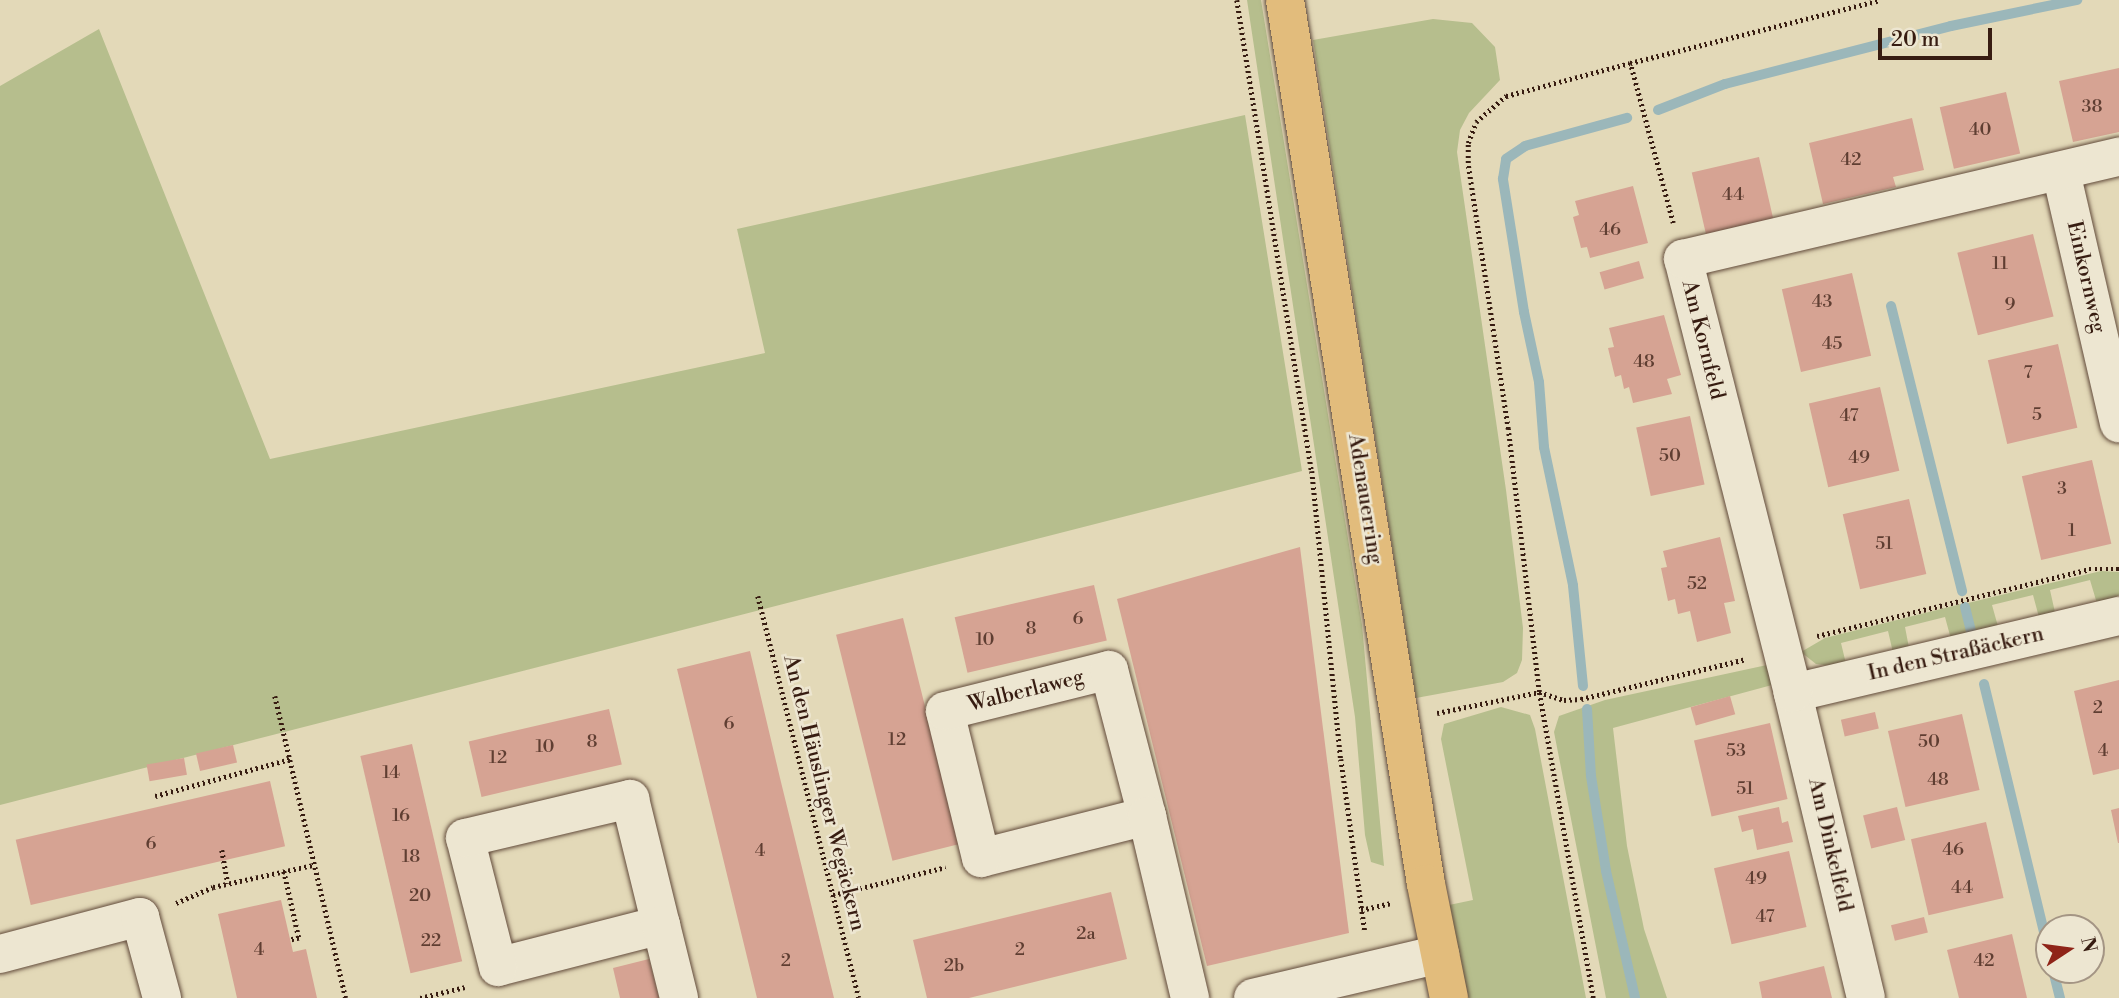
<!DOCTYPE html>
<meta charset="utf-8">
<style>
body{margin:0}
#map{position:relative;width:2119px;height:998px;overflow:hidden;background:#e3d9b8;font-family:"Libre Bodoni",serif}
div>[style]{position:absolute}
[style*='--x']{left:calc(var(--x)*1px);top:calc(var(--y)*1px);width:calc(var(--w)*1px);rotate:calc(var(--a)*1deg)}
.green>*{inset:0;background:#b6be8d}
.stream>*{height:10px;margin:-5px;padding:0 5px;transform-origin:5px;border-radius:5px;background:#9bb7ba}
.building>*{inset:0;background:#d6a393;transform-origin:0 0}
.path>*{height:4.5px;margin-top:-2.25px;transform-origin:0;background:repeating-linear-gradient(90deg,#371c11 0 2px,transparent 0 5.5px)}
.roads{filter:drop-shadow(0 0 2px #624b3b) drop-shadow(0 0 2px #624b3b)}
.minor>*{height:38px;margin:-19px;padding:0 19px;transform-origin:19px;border-radius:19px;background:#ede6d1}
.major>*{height:38px;margin:-19px;padding:0 19px;transform-origin:19px;border-radius:19px;background:#e2bc7c}
span{translate:-50% -50%;white-space:nowrap;text-align:center;line-height:1.15;-webkit-text-stroke:5px #ede6d1;paint-order:stroke}
.number-label{font-size:18px;color:#5f3e32}
.number-label span{-webkit-text-stroke-width:0}
.street-label{font-size:21px;color:#371c11}
.north{position:absolute;left:2035px;top:914px;width:70px;height:70px;box-sizing:border-box;background:#ede6d1;border:2px solid #a49584;border-radius:50%;rotate:77deg;font-size:19px;font-weight:700;line-height:28px;text-align:center;color:#371c11}
.north::after{content:'';display:block;margin:auto;width:24px;height:32px;background:#8f2418;clip-path:polygon(50% 0,100% 100%,50% 72%,0 100%)}
.scale{position:absolute;left:1878px;top:28px;width:114px;height:32px;box-sizing:border-box;border:4px solid #371c11;border-top:0;padding-left:9px;font-size:21px;line-height:24px;white-space:nowrap;color:#371c11;-webkit-text-stroke:5px #ede6d1;paint-order:stroke}
</style>
<div id="map">
<div class="green">
<i style="clip-path:polygon(1247px 0,1261px 0,1362px 625px,1384px 866px,1371px 862px,1365px 835px,1355px 717px)"></i>
<i style="clip-path:polygon(1433px 19px,1472px 23px,1495px 47px,1500px 80px,1469px 113px,1460px 130px,1457px 152px,1506px 490px,1523px 628px,1522px 660px,1517px 673px,1503px 682px,1416px 698px,1313px 40px)"></i>
<i style="clip-path:polygon(99px 29px,270px 459px,765px 353px,737px 229px,1245px 115px,1302px 471px,0 805px,0 86px)"></i>
<i style="clip-path:polygon(2101px 571px,2119px 572px,2119px 595px,2113px 599px,2098px 607px,2090px 580px,2050px 590px,2056px 617px,2040px 621px,2033px 595px,1992px 605px,1999px 630px,1978px 644px,1968px 603px)"></i>
<i style="clip-path:polygon(1961px 604px,1972px 645px,1952px 643px,1945px 617px,1905px 627px,1910px 653px,1894px 657px,1888px 631px,1841px 643px,1847px 668px,1816px 664px,1801px 652px,1825px 638px)"></i>
<i style="clip-path:polygon(1767px 665px,1772px 685px,1613px 728px,1627px 846px,1644px 929px,1667px 998px,1606px 998px,1554px 732px,1559px 716px,1605px 700px)"></i>
<i style="clip-path:polygon(1501px 707px,1530px 715px,1535px 729px,1586px 998px,1468px 998px,1449px 905px,1473px 900px,1441px 739px,1444px 724px)"></i>
</div>
<div class="stream">
<i style="--x:1658;--y:110;--w:72;--a:-21.2"></i>
<i style="--x:1725;--y:84;--w:233;--a:-14.4"></i>
<i style="--x:1951;--y:26;--w:129;--a:-11.7"></i>
<i style="--x:1891;--y:306;--w:294;--a:76"></i>
<i style="--x:1965;--y:607;--w:33;--a:76"></i>
<i style="--x:1984;--y:684;--w:277;--a:76.4"></i>
<i style="--x:1583;--y:686;--w:101;--a:-95.7"></i>
<i style="--x:1573;--y:585;--w:141;--a:-101.9"></i>
<i style="--x:1544;--y:447;--w:65;--a:-94.4"></i>
<i style="--x:1539;--y:382;--w:72;--a:-102.1"></i>
<i style="--x:1524;--y:312;--w:135;--a:-99"></i>
<i style="--x:1503;--y:179;--w:20;--a:-81"></i>
<i style="--x:1506;--y:159;--w:23;--a:-34"></i>
<i style="--x:1525;--y:146;--w:106;--a:-15.4"></i>
<i style="--x:1587;--y:709;--w:67;--a:86.6"></i>
<i style="--x:1591;--y:776;--w:96;--a:81"></i>
<i style="--x:1606;--y:871;--w:130;--a:77.1"></i>
<i style="--x:2053;--y:970;--w:29;--a:76"></i>
</div>
<div class="building">
<i style="clip-path:polygon(2119px 68px,2119px 132px,2073px 142px,2059px 81px)"></i>
<i style="left:2006px;top:92px;width:63px;height:68px;rotate:77deg"></i>
<i style="clip-path:polygon(1912px 118px,1924px 170px,1893px 177px,1896px 187px,1823px 204px,1809px 143px)"></i>
<i style="left:1759px;top:157px;width:63px;height:69px;rotate:77deg"></i>
<i style="clip-path:polygon(1633px 186px,1648px 243px,1590px 258px,1587px 247px,1581px 248px,1573px 217px,1579px 215px,1575px 201px)"></i>
<i style="left:2033px;top:234px;width:85px;height:78px;rotate:76deg"></i>
<i style="left:1639px;top:261px;width:18px;height:41px;rotate:74deg"></i>
<i style="left:1852px;top:273px;width:85px;height:72px;rotate:77deg"></i>
<i style="clip-path:polygon(1664px 315px,1681px 375px,1667px 379px,1672px 394px,1633px 403px,1629px 387px,1624px 389px,1621px 375px,1615px 377px,1608px 348px,1614px 347px,1609px 328px)"></i>
<i style="left:2058px;top:344px;width:86px;height:72px;rotate:77deg"></i>
<i style="left:1880px;top:387px;width:86px;height:73px;rotate:77deg"></i>
<i style="left:1690px;top:416px;width:70px;height:55px;rotate:78deg"></i>
<i style="left:2092px;top:460px;width:86px;height:72px;rotate:77deg"></i>
<i style="left:1909px;top:499px;width:77px;height:68px;rotate:77deg"></i>
<i style="clip-path:polygon(1720px 537px,1735px 601px,1724px 603px,1731px 633px,1697px 642px,1690px 611px,1678px 614px,1675px 599px,1668px 601px,1661px 568px,1667px 567px,1663px 551px)"></i>
<i style="clip-path:polygon(1300px 547px,1349px 933px,1207px 966px,1117px 599px)"></i>
<i style="left:1094px;top:585px;width:57px;height:143px;rotate:77deg"></i>
<i style="left:903px;top:618px;width:233px;height:69px;rotate:76deg"></i>
<i style="clip-path:polygon(750px 651px,780px 778px,834px 998px,757px 998px,677px 669px)"></i>
<i style="clip-path:polygon(2119px 680px,2119px 769px,2093px 775px,2074px 691px)"></i>
<i style="left:1730px;top:696px;width:19px;height:41px;rotate:74deg"></i>
<i style="left:609px;top:709px;width:57px;height:144px;rotate:77deg"></i>
<i style="left:1875px;top:712px;width:17px;height:35px;rotate:77deg"></i>
<i style="left:1962px;top:714px;width:78px;height:76px;rotate:77deg"></i>
<i style="left:1770px;top:723px;width:78px;height:78px;rotate:77deg"></i>
<i style="left:412px;top:744px;width:223px;height:53px;rotate:77deg"></i>
<i style="left:233px;top:745px;width:18px;height:38px;rotate:77deg"></i>
<i style="left:184px;top:758px;width:17px;height:38px;rotate:80deg"></i>
<i style="left:270px;top:781px;width:67px;height:261px;rotate:77deg"></i>
<i style="clip-path:polygon(1779px 807px,1782px 823px,1788px 821px,1793px 842px,1757px 850px,1753px 829px,1742px 832px,1738px 816px)"></i>
<i style="left:1897px;top:807px;width:34px;height:35px;rotate:76deg"></i>
<i style="clip-path:polygon(2119px 808px,2119px 843px,2118px 843px,2111px 810px)"></i>
<i style="left:1986px;top:822px;width:78px;height:77px;rotate:77deg"></i>
<i style="left:1789px;top:851px;width:78px;height:77px;rotate:77deg"></i>
<i style="clip-path:polygon(1111px 892px,1127px 959px,969px 998px,927px 998px,913px 940px)"></i>
<i style="clip-path:polygon(281px 900px,293px 952px,306px 949px,317px 998px,237px 998px,218px 914px)"></i>
<i style="left:1924px;top:917px;width:16px;height:34px;rotate:76deg"></i>
<i style="clip-path:polygon(2012px 934px,2027px 998px,1959px 998px,1947px 950px)"></i>
<i style="clip-path:polygon(649px 959px,659px 998px,620px 998px,613px 968px)"></i>
<i style="clip-path:polygon(1824px 966px,1832px 998px,1762px 998px,1759px 982px)"></i>
</div>
<div class="path">
<i style="--x:1237;--y:0;--w:477;--a:81"></i>
<i style="--x:1312;--y:471;--w:289;--a:84.3"></i>
<i style="--x:1341;--y:759;--w:175;--a:82.1"></i>
<i style="--x:1673;--y:223;--w:166;--a:-105"></i>
<i style="--x:1630;--y:63;--w:258;--a:-14.1"></i>
<i style="--x:758;--y:596;--w:414;--a:75.9"></i>
<i style="--x:1817;--y:636;--w:280;--a:-13.8"></i>
<i style="--x:2089;--y:569;--w:30;--a:0"></i>
<i style="--x:275;--y:696;--w:310;--a:76.8"></i>
<i style="--x:1437;--y:713;--w:104;--a:-11.6"></i>
<i style="--x:1539;--y:692;--w:26;--a:18"></i>
<i style="--x:1564;--y:700;--w:17;--a:-3"></i>
<i style="--x:1581;--y:699;--w:170;--a:-13.6"></i>
<i style="--x:155;--y:796;--w:140;--a:-15.3"></i>
<i style="--x:222;--y:850;--w:34;--a:80"></i>
<i style="--x:284;--y:871;--w:69;--a:77.4"></i>
<i style="--x:299;--y:938;--w:9;--a:167"></i>
<i style="--x:833;--y:895;--w:116;--a:-13.9"></i>
<i style="--x:176;--y:903;--w:40;--a:-23.4"></i>
<i style="--x:213;--y:887;--w:102;--a:-12.4"></i>
<i style="--x:1361;--y:910;--w:31;--a:-13"></i>
<i style="--x:420;--y:998;--w:46;--a:-13.7"></i>
<i style="--x:1593;--y:998;--w:311;--a:-100"></i>
<i style="--x:1539;--y:692;--w:265;--a:-96.7"></i>
<i style="--x:1508;--y:429;--w:269;--a:-98.6"></i>
<i style="--x:1468;--y:163;--w:20;--a:-90"></i>
<i style="--x:1468;--y:143;--w:22;--a:-69"></i>
<i style="--x:1476;--y:122;--w:40;--a:-41"></i>
<i style="--x:1506;--y:96;--w:128;--a:-14.9"></i>
</div>
<div class="roads">
<div class="minor">
<i style="--x:2061;--y:172;--w:258;--a:77"></i>
<i style="--x:1793;--y:693;--w:335;--a:-13.3"></i>
<i style="--x:1147;--y:816;--w:171;--a:165.8"></i>
<i style="--x:981;--y:858;--w:151;--a:-103.8"></i>
<i style="--x:945;--y:711;--w:169;--a:-14"></i>
<i style="--x:1109;--y:670;--w:151;--a:75.4"></i>
<i style="--x:1147;--y:816;--w:187;--a:76.7"></i>
<i style="--x:661;--y:925;--w:168;--a:165.6"></i>
<i style="--x:498;--y:967;--w:133;--a:-104.3"></i>
<i style="--x:465;--y:838;--w:170;--a:-13.3"></i>
<i style="--x:630;--y:799;--w:130;--a:76.2"></i>
<i style="--x:661;--y:925;--w:75;--a:76.1"></i>
<i style="--x:0;--y:954;--w:145;--a:-14.8"></i>
<i style="--x:140;--y:917;--w:84;--a:74.8"></i>
<i style="--x:1253;--y:998;--w:192;--a:-13.2"></i>
<i style="--x:1866;--y:998;--w:314;--a:-103.5"></i>
<i style="--x:1793;--y:693;--w:448;--a:-104.2"></i>
<i style="--x:1683;--y:259;--w:448;--a:-13.2"></i>
</div>
<div class="major">
<i style="--x:1285;--y:0;--w:895;--a:80.94"></i>
<i style="--x:1426;--y:884;--w:116;--a:78.6"></i>
</div>
</div>
<div class="number-label">
<span style="left:2092px;top:107px">38</span>
<span style="left:1980px;top:130px">40</span>
<span style="left:1851px;top:160px">42</span>
<span style="left:1733px;top:195px">44</span>
<span style="left:1610px;top:230px">46</span>
<span style="left:2000px;top:264px">11</span>
<span style="left:1822px;top:302px">43</span>
<span style="left:2010px;top:305px">9</span>
<span style="left:1832px;top:344px">45</span>
<span style="left:1644px;top:362px">48</span>
<span style="left:2028px;top:373px">7</span>
<span style="left:2037px;top:415px">5</span>
<span style="left:1849px;top:416px">47</span>
<span style="left:1670px;top:456px">50</span>
<span style="left:1859px;top:458px">49</span>
<span style="left:2062px;top:489px">3</span>
<span style="left:2072px;top:531px">1</span>
<span style="left:1884px;top:544px">51</span>
<span style="left:1697px;top:584px">52</span>
<span style="left:1078px;top:619px">6</span>
<span style="left:1031px;top:629px">8</span>
<span style="left:985px;top:640px">10</span>
<span style="left:2098px;top:708px">2</span>
<span style="left:729px;top:724px">6</span>
<span style="left:897px;top:740px">12</span>
<span style="left:592px;top:742px">8</span>
<span style="left:1929px;top:742px">50</span>
<span style="left:545px;top:747px">10</span>
<span style="left:1736px;top:751px">53</span>
<span style="left:2103px;top:751px">4</span>
<span style="left:498px;top:758px">12</span>
<span style="left:391px;top:773px">14</span>
<span style="left:1938px;top:780px">48</span>
<span style="left:1745px;top:789px">51</span>
<span style="left:401px;top:816px">16</span>
<span style="left:151px;top:844px">6</span>
<span style="left:1953px;top:850px">46</span>
<span style="left:760px;top:851px">4</span>
<span style="left:411px;top:857px">18</span>
<span style="left:1756px;top:879px">49</span>
<span style="left:1962px;top:888px">44</span>
<span style="left:420px;top:896px">20</span>
<span style="left:1765px;top:917px">47</span>
<span style="left:1086px;top:934px">2a</span>
<span style="left:431px;top:941px">22</span>
<span style="left:259px;top:950px">4</span>
<span style="left:1020px;top:950px">2</span>
<span style="left:786px;top:961px">2</span>
<span style="left:1984px;top:961px">42</span>
<span style="left:954px;top:966px">2b</span>
</div>
<div class="street-label">
<span style="left:2086px;top:277px;rotate:77deg">Einkornweg</span>
<span style="left:1703px;top:340px;rotate:76deg">Am Kornfeld</span>
<span style="left:1365px;top:499px;rotate:81deg">Adenauerring</span>
<span style="left:1956px;top:654px;rotate:-13deg">In den Straßäckern</span>
<span style="left:1026px;top:691px;rotate:-14deg">Walberlaweg</span>
<span style="left:824px;top:793px;rotate:76deg">An den Häuslinger Wegäckern</span>
<span style="left:1830px;top:845px;rotate:77deg">Am Dinkelfeld</span>
</div>
<div class="north">N</div>
<div class="scale">20 m</div>
</div>
